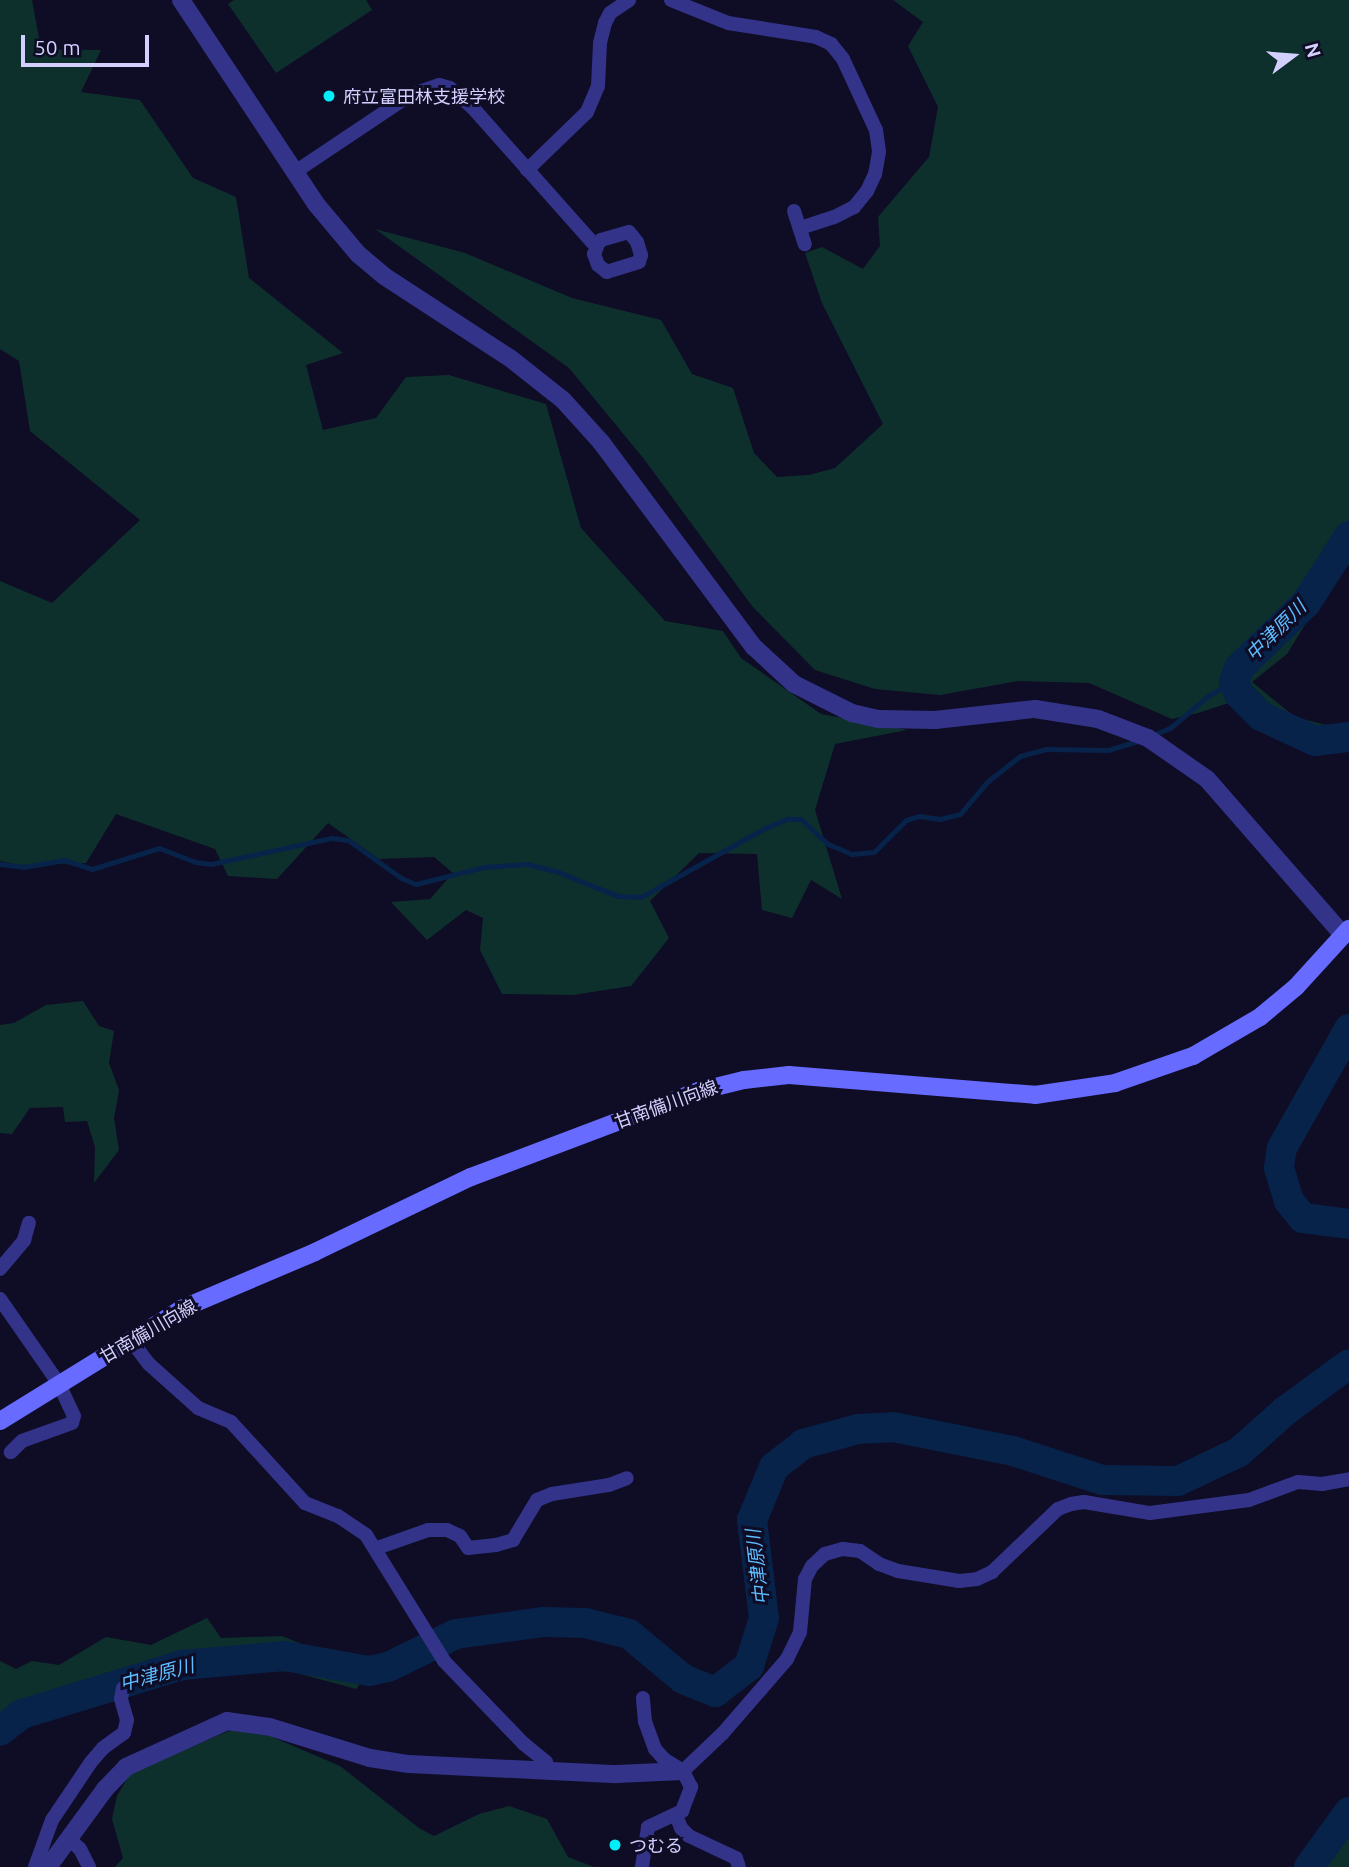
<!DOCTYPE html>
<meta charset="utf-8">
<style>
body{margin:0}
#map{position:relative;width:1349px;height:1867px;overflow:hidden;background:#0f0c25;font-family:Ubuntu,"Noto Sans JP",sans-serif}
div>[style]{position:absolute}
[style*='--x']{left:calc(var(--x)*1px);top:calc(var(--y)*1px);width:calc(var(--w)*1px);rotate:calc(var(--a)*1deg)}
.green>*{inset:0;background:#0e302d}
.stream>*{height:5px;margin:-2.5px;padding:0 2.5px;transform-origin:2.5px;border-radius:2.5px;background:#07234a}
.river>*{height:30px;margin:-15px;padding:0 15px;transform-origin:15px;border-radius:15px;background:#07234a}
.minor>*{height:14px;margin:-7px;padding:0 7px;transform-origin:7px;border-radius:7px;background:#323389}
.tertiary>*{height:18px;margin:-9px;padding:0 9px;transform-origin:9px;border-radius:9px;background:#323389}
.secondary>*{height:18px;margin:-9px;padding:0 9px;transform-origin:9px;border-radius:9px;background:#676bff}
.dots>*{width:19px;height:19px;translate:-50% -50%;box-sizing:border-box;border:4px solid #0f0c25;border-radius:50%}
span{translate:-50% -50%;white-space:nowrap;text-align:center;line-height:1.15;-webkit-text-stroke:6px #0f0c25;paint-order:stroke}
.poi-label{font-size:18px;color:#d3d0ff}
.left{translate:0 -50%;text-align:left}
.street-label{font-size:18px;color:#d3d0ff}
.water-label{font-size:19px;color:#5ebdff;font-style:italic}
.north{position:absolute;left:1258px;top:21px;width:70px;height:70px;-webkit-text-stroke:5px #0f0c25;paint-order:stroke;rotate:74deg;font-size:19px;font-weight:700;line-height:28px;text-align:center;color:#d3d0ff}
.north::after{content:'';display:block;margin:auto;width:24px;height:32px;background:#d3d0ff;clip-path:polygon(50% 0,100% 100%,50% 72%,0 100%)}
.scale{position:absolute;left:21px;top:35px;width:128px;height:32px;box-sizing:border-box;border:4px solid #d3d0ff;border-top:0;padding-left:9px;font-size:21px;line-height:24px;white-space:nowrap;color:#d3d0ff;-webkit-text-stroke:5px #0f0c25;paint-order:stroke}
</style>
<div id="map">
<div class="green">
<i style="clip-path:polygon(0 0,32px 0,41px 49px,101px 50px,81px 92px,140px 100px,193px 178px,236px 197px,249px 278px,343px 353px,306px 365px,323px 430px,376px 418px,406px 377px,449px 375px,546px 404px,581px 528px,665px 621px,723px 631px,741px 658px,821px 714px,907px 730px,835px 744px,815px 810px,842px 899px,811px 880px,792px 918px,762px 910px,757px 854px,699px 853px,650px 901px,669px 938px,631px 986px,573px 995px,502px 994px,480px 950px,483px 918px,466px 910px,427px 940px,391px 902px,430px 899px,453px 873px,434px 857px,379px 859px,328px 823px,277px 879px,228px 876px,215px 849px,116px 814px,86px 863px,19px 865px,0 861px,0 581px,52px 603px,140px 520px,30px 431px,19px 361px,0 349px)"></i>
<i style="clip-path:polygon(234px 0,366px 0,372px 10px,276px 73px,228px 4px)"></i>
<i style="clip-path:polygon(893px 0,1349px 0,1349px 553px,1287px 654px,1252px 682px,1295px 717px,1326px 725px,1318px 732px,1281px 719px,1244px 698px,1198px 713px,1172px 719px,1089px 683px,1018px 681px,940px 695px,875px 689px,815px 670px,752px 606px,644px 459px,569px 368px,375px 229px,465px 253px,572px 298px,661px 320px,692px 374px,733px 388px,754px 453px,777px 477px,809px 475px,835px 468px,883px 424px,822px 303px,805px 253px,822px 247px,863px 269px,880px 246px,878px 217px,929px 157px,938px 107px,908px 46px,923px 22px)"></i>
<i style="clip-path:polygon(83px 1001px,99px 1026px,114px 1031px,109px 1063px,119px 1090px,114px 1118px,119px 1150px,94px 1183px,95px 1147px,87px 1121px,65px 1122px,63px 1107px,30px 1108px,12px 1134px,0 1133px,0 1025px,14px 1023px,46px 1005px)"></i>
<i style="clip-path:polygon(207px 1618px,221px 1638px,282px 1636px,319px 1651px,341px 1654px,364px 1679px,356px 1689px,293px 1672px,232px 1668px,165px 1679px,90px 1702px,43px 1697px,2px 1723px,0 1733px,0 1661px,16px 1669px,32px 1661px,59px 1665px,106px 1637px,151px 1645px)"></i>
<i style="clip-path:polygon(231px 1730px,270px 1736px,340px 1766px,419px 1828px,434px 1836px,479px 1814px,509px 1806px,547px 1819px,568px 1857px,594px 1867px,115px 1867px,123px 1858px,112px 1819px,117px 1796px,131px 1772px)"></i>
<i style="clip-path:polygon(1349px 1818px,1349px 1867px,1315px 1867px,1343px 1824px)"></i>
</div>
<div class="stream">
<i style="--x:1150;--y:736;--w:22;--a:-22"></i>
<i style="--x:1170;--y:728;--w:50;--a:-40.1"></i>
<i style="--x:1208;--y:696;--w:30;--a:-30"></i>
<i style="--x:0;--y:864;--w:23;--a:7"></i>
<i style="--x:23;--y:867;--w:42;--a:-9.7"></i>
<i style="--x:64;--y:860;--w:29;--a:18"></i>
<i style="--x:92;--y:869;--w:70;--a:-17.4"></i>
<i style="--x:159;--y:848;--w:39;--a:21"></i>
<i style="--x:195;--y:862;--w:16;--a:7"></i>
<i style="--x:211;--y:864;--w:123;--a:-12.2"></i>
<i style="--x:331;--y:838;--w:17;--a:7"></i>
<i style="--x:348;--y:840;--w:65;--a:35.6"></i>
<i style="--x:401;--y:878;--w:16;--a:22"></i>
<i style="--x:416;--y:884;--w:70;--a:-14"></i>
<i style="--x:484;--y:867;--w:43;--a:-4"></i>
<i style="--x:527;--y:864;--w:32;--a:14"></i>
<i style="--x:558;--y:872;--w:65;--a:21.8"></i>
<i style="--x:618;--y:896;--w:23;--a:2"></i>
<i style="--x:641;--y:897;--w:140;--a:-29.1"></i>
<i style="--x:763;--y:829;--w:26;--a:-23"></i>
<i style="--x:787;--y:819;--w:14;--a:0"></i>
<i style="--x:801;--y:819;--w:37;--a:43"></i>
<i style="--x:828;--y:844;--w:25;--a:23"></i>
<i style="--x:851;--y:854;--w:23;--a:-5"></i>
<i style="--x:874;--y:852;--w:45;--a:-45"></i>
<i style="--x:906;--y:820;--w:14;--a:-17"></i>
<i style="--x:919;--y:816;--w:21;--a:8"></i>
<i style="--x:940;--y:819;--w:21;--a:-14"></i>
<i style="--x:960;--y:814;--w:42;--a:-49.8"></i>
<i style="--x:987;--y:782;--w:42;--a:-38.2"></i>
<i style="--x:1020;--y:756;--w:28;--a:-15"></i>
<i style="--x:1047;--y:749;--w:61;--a:0.9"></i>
<i style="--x:1108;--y:750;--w:34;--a:-17"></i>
</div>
<div class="river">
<i style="--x:1349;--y:536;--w:80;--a:122.7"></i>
<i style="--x:1306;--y:603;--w:93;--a:135.9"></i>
<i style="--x:1239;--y:668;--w:14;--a:111"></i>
<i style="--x:1234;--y:681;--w:14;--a:69"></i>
<i style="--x:1239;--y:694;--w:31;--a:45"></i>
<i style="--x:1261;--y:716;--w:60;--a:24.8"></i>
<i style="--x:1315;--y:741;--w:34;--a:-7"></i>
<i style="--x:1349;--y:1029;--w:137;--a:119.4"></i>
<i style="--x:1282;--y:1148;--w:20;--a:99"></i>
<i style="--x:1279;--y:1168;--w:34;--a:73"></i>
<i style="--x:1289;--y:1201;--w:22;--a:51"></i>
<i style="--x:1303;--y:1218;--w:46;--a:7.4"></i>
<i style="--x:0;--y:1731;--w:28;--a:-38"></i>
<i style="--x:22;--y:1714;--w:167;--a:-17"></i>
<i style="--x:182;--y:1665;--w:103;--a:-5"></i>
<i style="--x:285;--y:1656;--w:85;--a:10.1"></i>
<i style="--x:369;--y:1671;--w:19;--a:-12"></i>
<i style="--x:388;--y:1667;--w:76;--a:-25.9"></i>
<i style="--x:456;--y:1634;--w:89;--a:-7.8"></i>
<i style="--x:544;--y:1622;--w:41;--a:1.4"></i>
<i style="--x:585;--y:1623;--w:45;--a:14"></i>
<i style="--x:629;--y:1634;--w:70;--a:39.8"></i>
<i style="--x:683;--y:1679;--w:35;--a:22"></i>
<i style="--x:715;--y:1692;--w:43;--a:-37.4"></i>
<i style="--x:749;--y:1666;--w:50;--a:-72.6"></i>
<i style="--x:764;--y:1618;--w:99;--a:-97"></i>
<i style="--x:752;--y:1520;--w:57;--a:-67.5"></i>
<i style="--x:774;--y:1467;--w:37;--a:-38"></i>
<i style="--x:803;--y:1444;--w:57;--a:-15.3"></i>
<i style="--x:858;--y:1429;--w:35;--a:-3"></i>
<i style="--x:893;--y:1427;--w:122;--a:11.3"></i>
<i style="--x:1013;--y:1451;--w:94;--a:18"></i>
<i style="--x:1102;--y:1480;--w:76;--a:0.8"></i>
<i style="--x:1178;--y:1481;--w:68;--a:-25.4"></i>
<i style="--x:1239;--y:1452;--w:62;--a:-41.7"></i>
<i style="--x:1285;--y:1411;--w:79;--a:-36.3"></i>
<i style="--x:1309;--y:1867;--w:68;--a:-54"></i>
</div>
<div class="minor">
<i style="--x:671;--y:0;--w:61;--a:22"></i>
<i style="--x:728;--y:23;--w:89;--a:9"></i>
<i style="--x:816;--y:37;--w:17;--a:25"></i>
<i style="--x:831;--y:44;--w:19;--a:51"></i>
<i style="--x:843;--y:59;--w:78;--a:65.1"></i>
<i style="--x:876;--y:130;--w:22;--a:82"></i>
<i style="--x:879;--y:152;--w:22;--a:100"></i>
<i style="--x:875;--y:174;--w:19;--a:115"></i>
<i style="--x:867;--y:191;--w:21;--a:129"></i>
<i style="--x:854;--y:207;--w:22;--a:153"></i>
<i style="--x:834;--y:217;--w:36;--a:162"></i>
<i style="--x:527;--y:170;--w:83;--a:-44"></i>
<i style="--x:587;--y:112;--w:28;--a:-67"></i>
<i style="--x:598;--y:86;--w:43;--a:-87.3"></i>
<i style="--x:600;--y:43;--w:21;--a:-76"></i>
<i style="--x:605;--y:23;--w:11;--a:-63"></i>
<i style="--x:610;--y:13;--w:23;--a:-34"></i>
<i style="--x:295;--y:172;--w:138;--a:-33.8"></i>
<i style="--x:410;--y:95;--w:31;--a:-19"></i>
<i style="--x:439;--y:85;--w:11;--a:15"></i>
<i style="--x:450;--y:88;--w:30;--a:41"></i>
<i style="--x:473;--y:108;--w:179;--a:48.4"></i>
<i style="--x:592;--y:242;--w:6;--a:18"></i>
<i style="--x:598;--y:244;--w:5;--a:-53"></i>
<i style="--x:601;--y:240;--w:29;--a:-16"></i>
<i style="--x:629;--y:232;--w:13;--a:51"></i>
<i style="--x:637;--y:242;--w:14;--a:73"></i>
<i style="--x:641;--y:255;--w:7;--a:106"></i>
<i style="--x:639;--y:262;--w:34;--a:163"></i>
<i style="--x:607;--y:272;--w:11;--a:-142"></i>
<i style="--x:598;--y:265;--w:12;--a:-110"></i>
<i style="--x:594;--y:254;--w:11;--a:-68"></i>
<i style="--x:794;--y:211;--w:35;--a:72"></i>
<i style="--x:0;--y:1269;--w:38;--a:-50"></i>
<i style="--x:24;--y:1240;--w:18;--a:-74"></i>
<i style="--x:0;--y:1299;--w:103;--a:55.2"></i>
<i style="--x:59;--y:1384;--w:35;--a:65"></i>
<i style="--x:74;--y:1416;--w:7;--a:106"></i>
<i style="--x:72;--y:1423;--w:53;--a:160.2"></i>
<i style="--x:22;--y:1441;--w:16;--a:135"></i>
<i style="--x:130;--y:1339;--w:31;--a:53"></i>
<i style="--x:149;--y:1364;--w:66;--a:41.9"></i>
<i style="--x:198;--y:1408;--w:36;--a:23"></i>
<i style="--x:231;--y:1422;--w:110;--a:47.6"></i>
<i style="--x:305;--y:1503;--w:35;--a:22"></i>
<i style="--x:338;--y:1516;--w:34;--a:34"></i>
<i style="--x:366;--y:1535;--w:148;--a:58.2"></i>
<i style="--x:444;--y:1661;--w:115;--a:46.1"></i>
<i style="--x:524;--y:1744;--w:28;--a:39"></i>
<i style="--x:546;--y:1762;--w:8;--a:83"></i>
<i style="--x:377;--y:1548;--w:54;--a:-19.4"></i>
<i style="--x:428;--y:1530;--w:19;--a:0"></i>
<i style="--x:447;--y:1530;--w:14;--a:25"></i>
<i style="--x:460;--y:1536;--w:14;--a:56"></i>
<i style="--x:468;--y:1548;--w:28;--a:-6"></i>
<i style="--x:496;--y:1545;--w:18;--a:-16"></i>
<i style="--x:513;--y:1540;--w:47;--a:-59"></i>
<i style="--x:537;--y:1500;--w:16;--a:-22"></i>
<i style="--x:552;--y:1494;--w:58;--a:-9"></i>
<i style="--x:609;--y:1485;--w:19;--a:-21"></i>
<i style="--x:683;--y:1771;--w:55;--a:-43.5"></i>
<i style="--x:723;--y:1733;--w:98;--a:-49.1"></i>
<i style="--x:787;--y:1659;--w:30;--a:-64"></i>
<i style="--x:800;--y:1632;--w:53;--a:-84.6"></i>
<i style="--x:805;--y:1579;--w:15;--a:-62"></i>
<i style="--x:812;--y:1566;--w:18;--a:-43"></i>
<i style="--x:825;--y:1554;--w:19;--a:-16"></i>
<i style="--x:843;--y:1549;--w:17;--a:7"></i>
<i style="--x:860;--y:1551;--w:23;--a:34"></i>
<i style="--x:879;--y:1564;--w:20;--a:20"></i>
<i style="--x:898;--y:1571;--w:62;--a:9.3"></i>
<i style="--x:959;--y:1581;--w:18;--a:-6"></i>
<i style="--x:977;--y:1579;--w:17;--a:-25"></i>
<i style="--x:992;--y:1572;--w:91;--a:-43.7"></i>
<i style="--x:1058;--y:1509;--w:14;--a:-21"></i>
<i style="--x:1071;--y:1504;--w:13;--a:-9"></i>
<i style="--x:1084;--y:1502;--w:67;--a:9.5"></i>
<i style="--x:1150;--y:1513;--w:100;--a:-7.5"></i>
<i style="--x:1249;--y:1500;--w:52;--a:-20.2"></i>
<i style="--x:1298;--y:1482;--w:24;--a:5"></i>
<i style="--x:1322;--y:1484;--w:27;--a:-10"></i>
<i style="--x:676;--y:1815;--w:14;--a:69"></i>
<i style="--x:681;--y:1828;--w:11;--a:45"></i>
<i style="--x:689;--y:1836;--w:52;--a:25.1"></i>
<i style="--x:736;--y:1858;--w:9;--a:72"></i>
<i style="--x:70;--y:1840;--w:13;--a:42"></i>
<i style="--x:80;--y:1849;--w:20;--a:63"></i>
<i style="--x:35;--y:1867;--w:50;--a:-70.1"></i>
<i style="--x:52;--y:1820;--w:70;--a:-56.1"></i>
<i style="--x:91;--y:1762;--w:18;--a:-49"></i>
<i style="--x:103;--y:1748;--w:26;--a:-36"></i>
<i style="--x:124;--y:1733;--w:13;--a:-77"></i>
<i style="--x:127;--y:1720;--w:22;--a:-106"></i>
<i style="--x:121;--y:1699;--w:11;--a:-80"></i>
<i style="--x:642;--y:1867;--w:40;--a:-81.5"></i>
<i style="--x:648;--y:1827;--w:38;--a:-25"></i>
<i style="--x:682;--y:1811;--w:26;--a:-69"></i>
<i style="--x:691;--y:1787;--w:18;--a:-117"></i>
<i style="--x:683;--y:1771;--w:22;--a:-148"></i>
<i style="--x:664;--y:1759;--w:13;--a:-132"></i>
<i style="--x:655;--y:1749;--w:29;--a:-110"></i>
<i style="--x:645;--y:1722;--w:24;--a:-95"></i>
</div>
<div class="tertiary">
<i style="--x:181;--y:0;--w:245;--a:56.5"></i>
<i style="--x:316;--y:204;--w:65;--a:50"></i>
<i style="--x:358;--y:254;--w:34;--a:40"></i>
<i style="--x:384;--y:276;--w:150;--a:33.1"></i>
<i style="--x:510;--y:358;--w:68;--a:38.4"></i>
<i style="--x:563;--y:400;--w:57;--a:47.9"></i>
<i style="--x:601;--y:442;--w:256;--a:53.3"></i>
<i style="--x:754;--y:647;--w:54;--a:42.8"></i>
<i style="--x:794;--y:684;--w:65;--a:26.6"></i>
<i style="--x:852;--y:713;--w:28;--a:13"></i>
<i style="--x:879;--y:719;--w:56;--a:1"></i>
<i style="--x:935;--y:720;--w:101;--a:-6.3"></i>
<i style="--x:1035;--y:709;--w:64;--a:9"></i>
<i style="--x:1098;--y:719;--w:53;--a:20.8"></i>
<i style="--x:1148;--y:738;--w:72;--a:34.8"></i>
<i style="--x:1207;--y:779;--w:208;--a:48.9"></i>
<i style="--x:48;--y:1867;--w:97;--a:-53.8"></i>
<i style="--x:105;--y:1789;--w:30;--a:-46"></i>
<i style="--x:126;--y:1767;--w:111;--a:-24.5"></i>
<i style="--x:227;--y:1721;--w:43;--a:7.9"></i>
<i style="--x:270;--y:1727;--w:105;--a:17.2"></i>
<i style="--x:370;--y:1758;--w:39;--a:9"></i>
<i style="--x:409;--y:1764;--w:208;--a:2.8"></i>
<i style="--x:617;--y:1774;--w:66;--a:-2.6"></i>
</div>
<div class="secondary">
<i style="--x:0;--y:1421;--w:213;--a:-31.7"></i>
<i style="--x:181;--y:1309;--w:146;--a:-23"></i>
<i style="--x:315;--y:1252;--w:173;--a:-25.7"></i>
<i style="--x:471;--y:1177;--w:244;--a:-20.7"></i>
<i style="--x:699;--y:1091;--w:46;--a:-13.7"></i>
<i style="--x:744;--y:1080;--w:45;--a:-6.3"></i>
<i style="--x:789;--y:1075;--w:247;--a:4.6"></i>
<i style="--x:1035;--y:1095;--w:81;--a:-8.5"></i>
<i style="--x:1115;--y:1083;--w:83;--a:-19.1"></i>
<i style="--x:1193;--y:1056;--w:78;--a:-30.2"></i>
<i style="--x:1260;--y:1017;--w:47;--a:-39.8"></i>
<i style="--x:1296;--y:987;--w:79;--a:-47.6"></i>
</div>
<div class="dots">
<i style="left:329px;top:96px;background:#00effb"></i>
<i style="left:615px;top:1845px;background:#00effb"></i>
</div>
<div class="poi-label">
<span class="left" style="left:343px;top:96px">府立富田林支援学校</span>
<span class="left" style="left:629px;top:1845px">つむる</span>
</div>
<div class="street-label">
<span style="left:666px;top:1104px;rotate:-20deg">甘南備川向線</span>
<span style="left:148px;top:1331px;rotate:-30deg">甘南備川向線</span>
</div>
<div class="water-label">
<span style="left:1276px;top:631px;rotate:-45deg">中津原川</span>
<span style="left:758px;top:1567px;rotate:-97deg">中津原川</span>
<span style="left:157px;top:1675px;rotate:-15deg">中津原川</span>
</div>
<div class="north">N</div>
<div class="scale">50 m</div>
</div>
